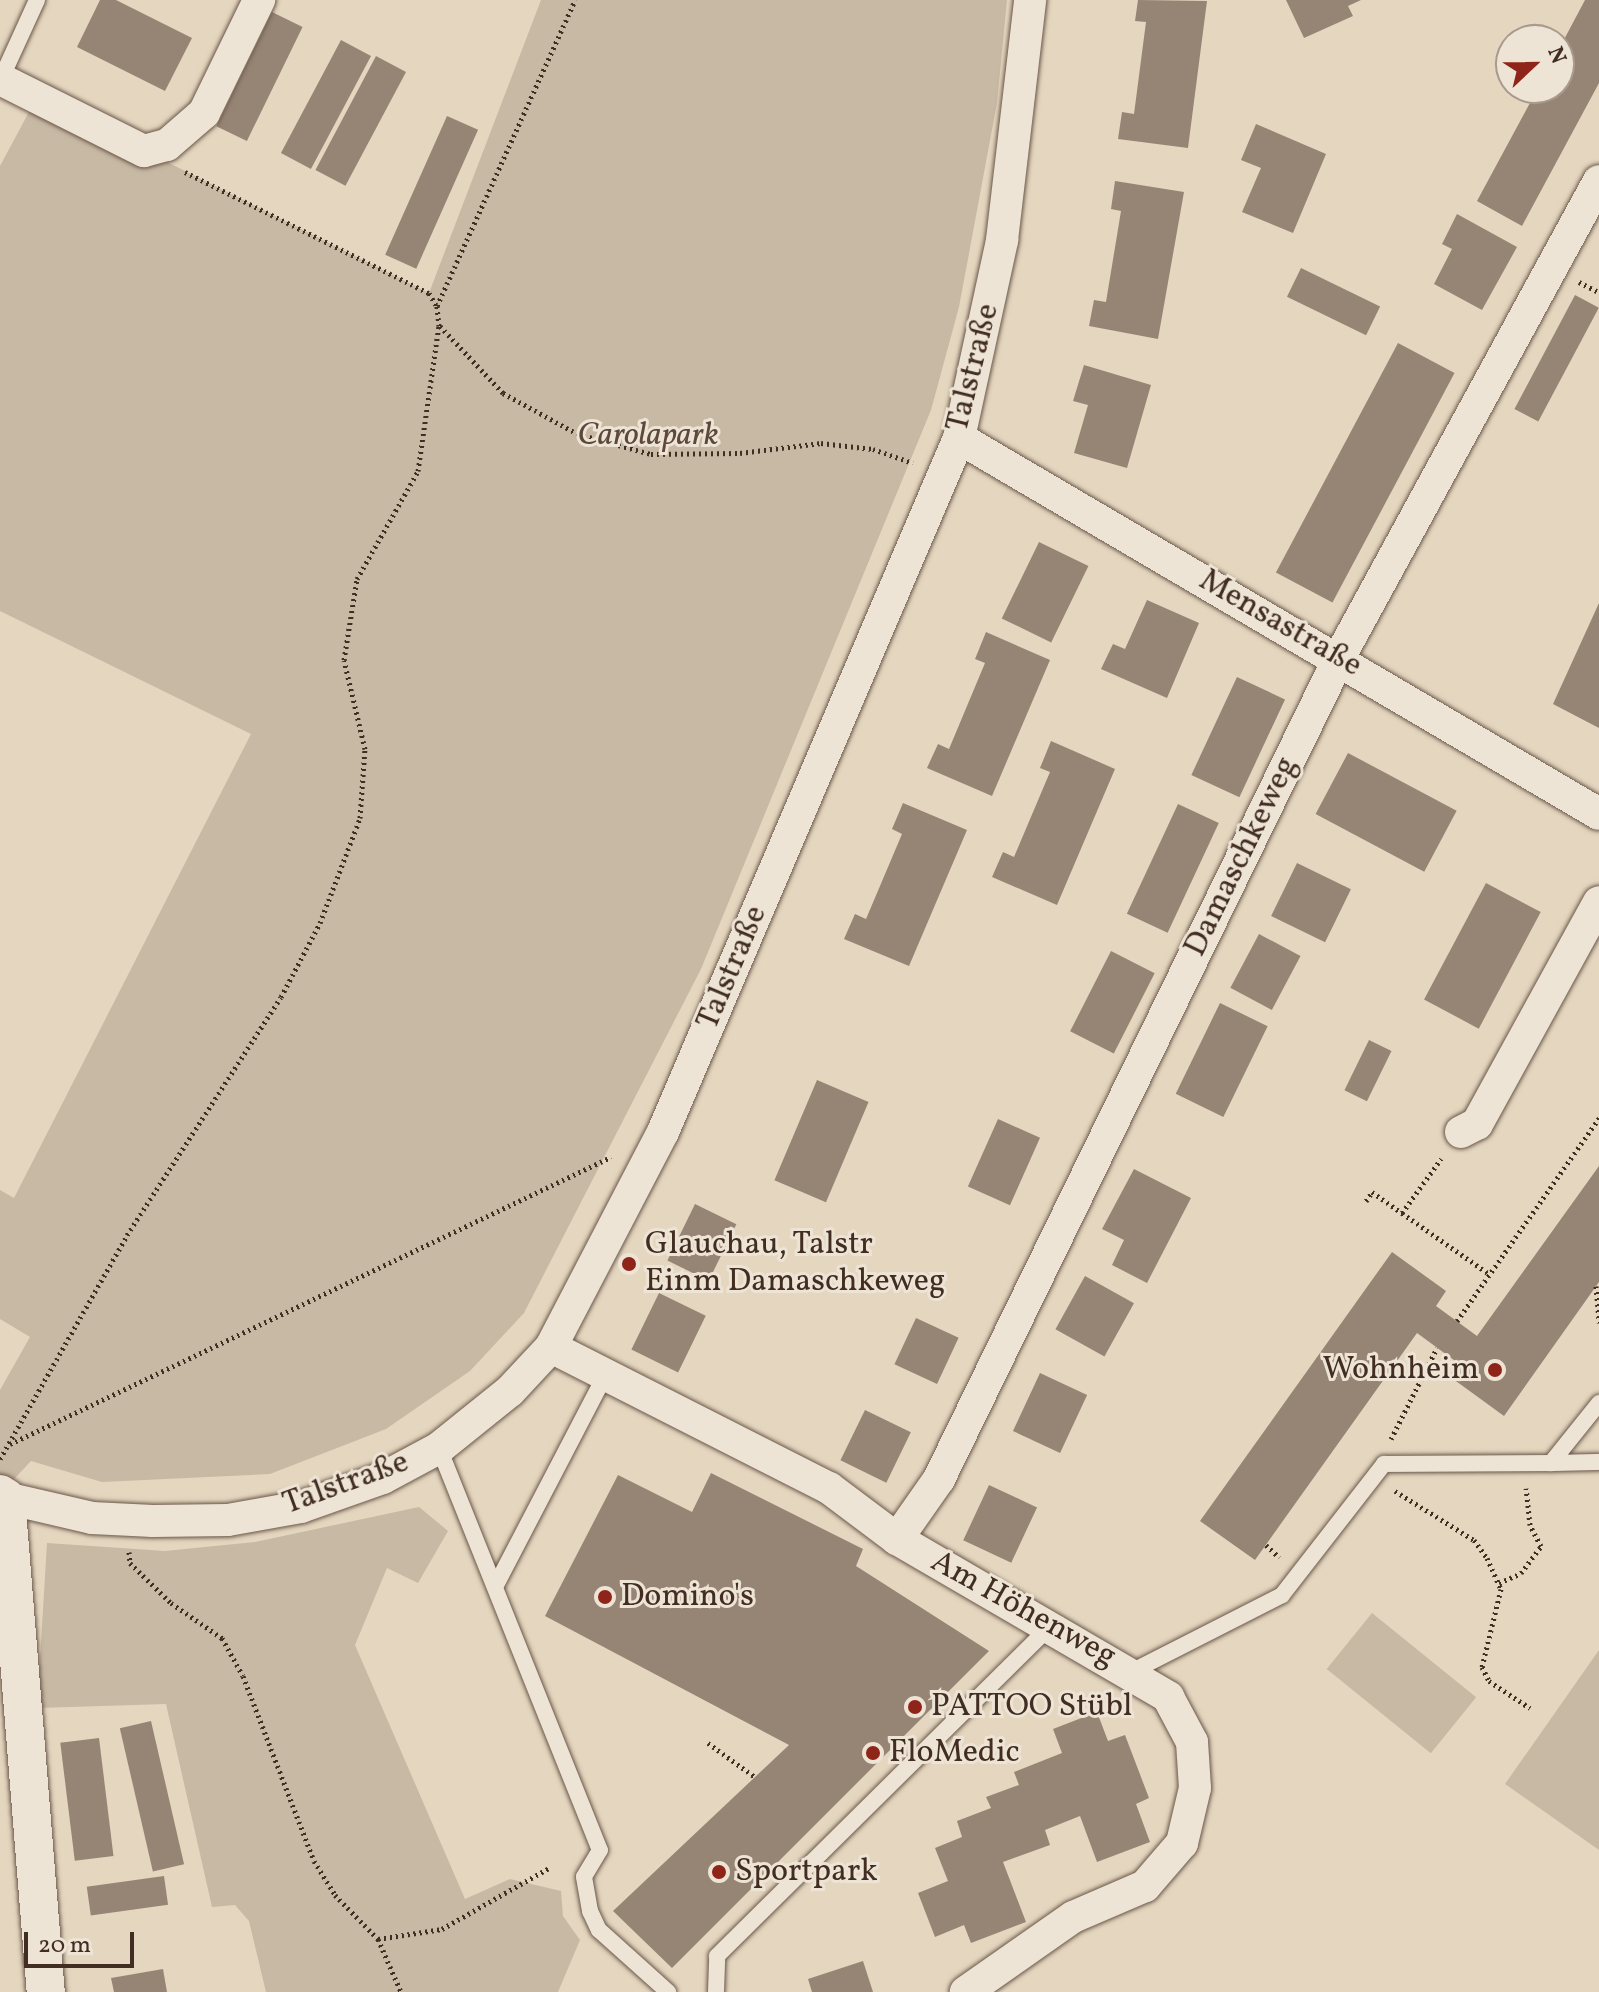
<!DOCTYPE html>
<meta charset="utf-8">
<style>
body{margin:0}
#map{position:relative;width:1599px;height:1992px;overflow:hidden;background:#e4d6bf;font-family:Vollkorn,serif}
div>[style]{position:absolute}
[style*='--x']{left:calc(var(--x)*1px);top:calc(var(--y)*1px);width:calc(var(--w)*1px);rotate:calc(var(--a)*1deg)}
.green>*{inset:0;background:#c8b9a4;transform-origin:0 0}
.building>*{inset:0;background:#968574;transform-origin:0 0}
.path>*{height:5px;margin-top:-2.5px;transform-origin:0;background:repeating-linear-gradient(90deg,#412d22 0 2px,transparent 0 6px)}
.roads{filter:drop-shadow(0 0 2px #6a5749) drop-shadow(0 0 2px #6a5749)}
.service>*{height:16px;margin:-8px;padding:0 8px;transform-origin:8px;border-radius:8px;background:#ede4d5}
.minor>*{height:32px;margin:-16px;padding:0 16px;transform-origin:16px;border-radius:16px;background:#ede4d5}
.tertiary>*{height:38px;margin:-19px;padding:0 19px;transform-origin:19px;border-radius:19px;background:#ede4d5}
.dots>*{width:22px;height:22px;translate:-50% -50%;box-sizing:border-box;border:4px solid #ede4d5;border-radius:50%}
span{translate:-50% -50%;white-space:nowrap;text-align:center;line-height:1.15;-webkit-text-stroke:6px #ede4d5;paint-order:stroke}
.street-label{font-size:32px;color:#412d22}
.park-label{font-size:32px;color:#5c493c;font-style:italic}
.poi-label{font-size:32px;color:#412d22}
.left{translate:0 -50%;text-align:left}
.right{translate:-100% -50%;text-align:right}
.north{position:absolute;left:1495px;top:24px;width:80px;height:80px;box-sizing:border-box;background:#ede4d5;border:2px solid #a89b8d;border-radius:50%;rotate:68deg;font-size:22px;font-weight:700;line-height:32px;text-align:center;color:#412d22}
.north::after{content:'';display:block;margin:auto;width:28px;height:36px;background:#8f2418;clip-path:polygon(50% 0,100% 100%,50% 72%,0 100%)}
.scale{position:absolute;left:24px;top:1932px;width:110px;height:36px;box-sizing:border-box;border:4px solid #412d22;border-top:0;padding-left:10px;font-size:24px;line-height:28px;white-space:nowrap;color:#412d22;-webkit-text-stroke:6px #ede4d5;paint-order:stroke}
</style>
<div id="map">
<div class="green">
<i style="clip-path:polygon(541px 0,1007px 0,997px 103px,959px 307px,931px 410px,701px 969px,524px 1313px,470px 1371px,386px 1429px,270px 1474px,102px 1482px,31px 1461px,0 1494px,0 1390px,30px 1337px,0 1319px,0 1190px,14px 1198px,251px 734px,0 611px,0 166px,37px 97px,429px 293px)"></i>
<i style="clip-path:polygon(419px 1507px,448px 1531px,418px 1583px,387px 1568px,355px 1645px,465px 1899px,510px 1879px,561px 1891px,563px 1916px,580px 1940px,558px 1992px,266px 1992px,249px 1921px,235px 1905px,212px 1907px,166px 1704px,37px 1708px,47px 1543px,165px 1551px,255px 1542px)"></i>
<i style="left:1372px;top:1613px;width:134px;height:72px;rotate:39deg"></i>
<i style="clip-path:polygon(1599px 1650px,1599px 1850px,1505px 1784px)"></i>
</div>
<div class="building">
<i style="clip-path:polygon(100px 0,116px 0,192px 38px,165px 91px,77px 47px)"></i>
<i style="clip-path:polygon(1138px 0,1207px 1px,1188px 148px,1118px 139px,1122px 112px,1134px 114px,1146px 22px,1135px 21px)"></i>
<i style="clip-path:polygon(1286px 0,1361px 0,1348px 6px,1353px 16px,1304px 38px)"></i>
<i style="clip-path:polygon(1585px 0,1599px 0,1599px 83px,1522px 226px,1477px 201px,1538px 88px,1559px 88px,1559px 49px)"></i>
<i style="left:272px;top:12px;width:34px;height:127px;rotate:26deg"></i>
<i style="left:341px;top:40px;width:34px;height:128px;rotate:28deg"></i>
<i style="left:376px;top:56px;width:34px;height:129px;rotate:28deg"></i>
<i style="left:447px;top:116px;width:34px;height:152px;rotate:24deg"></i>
<i style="clip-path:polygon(1256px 124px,1326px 154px,1293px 233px,1242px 212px,1261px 168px,1241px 160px)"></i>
<i style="clip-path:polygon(1115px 181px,1184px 192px,1158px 339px,1089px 326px,1094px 300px,1106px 302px,1121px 211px,1111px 209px)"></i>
<i style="clip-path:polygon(1457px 214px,1517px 247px,1482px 310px,1434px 284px,1452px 249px,1442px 244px)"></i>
<i style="left:1301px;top:268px;width:88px;height:32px;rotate:26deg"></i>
<i style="left:1575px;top:295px;width:27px;height:129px;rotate:28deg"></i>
<i style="left:1398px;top:343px;width:64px;height:260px;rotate:28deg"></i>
<i style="clip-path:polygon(1084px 365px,1151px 385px,1127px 468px,1074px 453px,1088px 405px,1073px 401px)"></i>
<i style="left:1039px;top:542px;width:55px;height:85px;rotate:26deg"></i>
<i style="clip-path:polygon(1147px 600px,1199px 623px,1167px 698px,1101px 669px,1113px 644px,1125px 649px)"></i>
<i style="clip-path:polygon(1599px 603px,1599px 728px,1553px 704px)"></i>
<i style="clip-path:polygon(986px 632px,1050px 660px,992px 796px,927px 768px,938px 744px,949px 749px,985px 663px,975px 659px)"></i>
<i style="left:1237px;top:677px;width:53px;height:108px;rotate:25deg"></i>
<i style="clip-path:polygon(1051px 741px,1115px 769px,1057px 905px,992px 877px,1003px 852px,1014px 857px,1050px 772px,1040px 768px)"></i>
<i style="left:1348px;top:753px;width:123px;height:69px;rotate:28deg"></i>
<i style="clip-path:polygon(903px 803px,967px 830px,909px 966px,844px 939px,855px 914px,866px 919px,902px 834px,892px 829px)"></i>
<i style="left:1178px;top:804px;width:45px;height:121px;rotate:25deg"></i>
<i style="left:1297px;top:863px;width:60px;height:59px;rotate:26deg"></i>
<i style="left:1486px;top:883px;width:62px;height:132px;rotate:28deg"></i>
<i style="left:1259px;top:934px;width:47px;height:61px;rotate:28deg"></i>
<i style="left:1111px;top:951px;width:49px;height:90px;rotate:27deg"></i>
<i style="left:1220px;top:1003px;width:53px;height:101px;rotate:26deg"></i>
<i style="left:1369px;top:1040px;width:25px;height:56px;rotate:26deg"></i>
<i style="left:817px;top:1080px;width:56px;height:109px;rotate:23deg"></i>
<i style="left:998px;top:1119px;width:46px;height:74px;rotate:24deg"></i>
<i style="clip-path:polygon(1599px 1166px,1599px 1282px,1504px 1416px,1449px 1376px,1458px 1363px,1417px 1333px,1255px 1560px,1200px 1521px,1392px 1252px,1446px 1291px,1436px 1306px,1477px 1336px)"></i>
<i style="clip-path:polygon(1134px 1169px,1191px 1198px,1147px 1283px,1112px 1265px,1124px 1240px,1102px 1229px)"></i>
<i style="left:695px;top:1204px;width:46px;height:63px;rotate:26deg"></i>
<i style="left:1085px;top:1276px;width:56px;height:61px;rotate:29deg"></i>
<i style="left:659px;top:1293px;width:52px;height:63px;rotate:26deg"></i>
<i style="left:916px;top:1318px;width:47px;height:51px;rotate:25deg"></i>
<i style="left:1040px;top:1373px;width:52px;height:64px;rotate:25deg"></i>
<i style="left:865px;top:1410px;width:51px;height:56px;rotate:26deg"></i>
<i style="clip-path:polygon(711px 1473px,863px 1549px,856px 1566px,989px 1651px,672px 1968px,613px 1911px,789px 1745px,545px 1616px,618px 1475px,692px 1512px)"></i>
<i style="left:989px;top:1485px;width:53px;height:61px;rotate:25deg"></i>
<i style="clip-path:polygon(1097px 1712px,1108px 1741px,1125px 1735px,1149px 1798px,1136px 1804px,1150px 1842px,1097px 1862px,1080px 1816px,1045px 1830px,1050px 1845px,1003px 1862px,1026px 1922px,971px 1943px,964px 1925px,935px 1937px,918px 1893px,948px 1881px,935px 1848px,962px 1837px,957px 1821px,991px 1808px,986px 1797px,1019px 1785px,1014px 1772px,1062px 1753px,1053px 1729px)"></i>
<i style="left:151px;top:1721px;width:147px;height:32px;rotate:77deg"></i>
<i style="left:99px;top:1738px;width:119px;height:39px;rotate:83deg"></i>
<i style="left:164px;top:1876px;width:29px;height:78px;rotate:82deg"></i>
<i style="clip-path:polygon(863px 1961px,873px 1992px,812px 1992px,808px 1979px)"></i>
<i style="clip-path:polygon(163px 1969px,167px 1992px,114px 1992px,111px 1978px)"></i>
</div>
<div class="path">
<i style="--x:185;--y:172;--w:272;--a:26.4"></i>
<i style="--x:429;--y:293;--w:14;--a:60"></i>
<i style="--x:1579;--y:282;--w:22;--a:27"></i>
<i style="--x:440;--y:326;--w:92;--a:46.8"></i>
<i style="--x:503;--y:393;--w:85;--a:28.7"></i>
<i style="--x:578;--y:434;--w:76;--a:15.3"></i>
<i style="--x:651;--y:454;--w:89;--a:-0.6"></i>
<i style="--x:740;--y:453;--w:82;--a:-7"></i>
<i style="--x:821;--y:443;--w:52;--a:6.6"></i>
<i style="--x:873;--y:449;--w:42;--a:19.3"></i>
<i style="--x:1366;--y:1201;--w:11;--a:-56"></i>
<i style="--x:1372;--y:1192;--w:37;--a:35"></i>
<i style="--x:1402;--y:1213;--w:67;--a:-54.2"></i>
<i style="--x:1402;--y:1213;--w:106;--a:35"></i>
<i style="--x:1596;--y:1286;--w:37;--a:85"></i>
<i style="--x:1457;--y:1321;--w:248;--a:-55"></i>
<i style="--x:1391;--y:1439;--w:102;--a:-63.2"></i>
<i style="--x:10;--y:1444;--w:666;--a:-25.53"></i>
<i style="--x:0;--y:1459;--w:257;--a:-60.4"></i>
<i style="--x:127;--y:1235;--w:283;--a:-57.1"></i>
<i style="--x:281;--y:997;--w:84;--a:-62.2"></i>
<i style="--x:320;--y:923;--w:112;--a:-69.1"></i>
<i style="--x:360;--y:818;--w:69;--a:-85.9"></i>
<i style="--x:365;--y:749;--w:91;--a:-103.3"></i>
<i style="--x:344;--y:660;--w:82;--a:-80.9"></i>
<i style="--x:357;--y:579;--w:124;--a:-60.5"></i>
<i style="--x:418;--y:471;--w:147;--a:-81.8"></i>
<i style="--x:439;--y:326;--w:20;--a:-96"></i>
<i style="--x:437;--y:306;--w:336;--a:-65.7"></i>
<i style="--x:1395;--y:1491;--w:93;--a:31.8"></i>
<i style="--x:1474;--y:1540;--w:22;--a:54"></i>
<i style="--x:1487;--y:1558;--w:34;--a:66"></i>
<i style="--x:1501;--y:1589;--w:80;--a:103.7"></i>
<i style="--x:1482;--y:1667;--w:16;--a:63"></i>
<i style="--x:1489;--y:1681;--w:49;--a:33.4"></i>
<i style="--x:1266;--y:1545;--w:18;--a:43"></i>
<i style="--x:129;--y:1552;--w:11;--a:85"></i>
<i style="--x:130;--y:1563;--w:57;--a:44.3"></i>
<i style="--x:171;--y:1603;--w:62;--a:34.5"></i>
<i style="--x:222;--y:1638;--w:43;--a:61.1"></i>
<i style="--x:243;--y:1676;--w:198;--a:69"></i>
<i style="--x:314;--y:1861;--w:40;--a:58"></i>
<i style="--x:335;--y:1895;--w:62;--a:45.7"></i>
<i style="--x:378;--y:1939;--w:65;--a:-8.9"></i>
<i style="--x:442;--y:1929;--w:123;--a:-29.7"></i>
<i style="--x:1499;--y:1583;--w:24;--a:-24"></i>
<i style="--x:1521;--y:1573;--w:34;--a:-53"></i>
<i style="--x:1541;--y:1546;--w:24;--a:-118"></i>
<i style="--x:1530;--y:1525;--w:37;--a:-96"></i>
<i style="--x:708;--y:1743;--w:58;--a:35.9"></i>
<i style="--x:378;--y:1939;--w:58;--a:66.5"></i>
</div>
<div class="roads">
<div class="service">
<i style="--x:1;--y:79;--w:87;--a:-65.5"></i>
<i style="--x:439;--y:1448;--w:433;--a:68.2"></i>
<i style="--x:600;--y:1850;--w:31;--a:121"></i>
<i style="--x:584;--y:1877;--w:35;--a:80"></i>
<i style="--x:590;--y:1911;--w:21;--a:65"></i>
<i style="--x:599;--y:1930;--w:93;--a:41.9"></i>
<i style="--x:1551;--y:1463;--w:48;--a:-1.2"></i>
<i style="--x:495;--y:1587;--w:240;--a:-62.5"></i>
<i style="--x:1133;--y:1671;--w:167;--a:-27"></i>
<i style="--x:1282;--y:1595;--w:166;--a:-52.1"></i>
<i style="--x:1384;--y:1464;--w:167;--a:-0.3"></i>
<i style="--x:1551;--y:1463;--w:77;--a:-51.3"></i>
<i style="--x:716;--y:1992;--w:36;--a:-88"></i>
<i style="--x:717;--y:1956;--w:469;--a:-44.7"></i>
</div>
<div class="minor">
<i style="--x:0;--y:79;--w:161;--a:26.6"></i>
<i style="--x:144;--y:151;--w:24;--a:-15"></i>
<i style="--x:167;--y:145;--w:49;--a:-40.9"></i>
<i style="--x:204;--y:113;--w:126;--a:-64"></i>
<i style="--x:959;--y:438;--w:742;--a:30.43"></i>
<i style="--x:1461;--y:1132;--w:18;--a:-27"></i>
<i style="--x:1477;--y:1124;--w:253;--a:-61.2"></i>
<i style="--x:551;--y:1347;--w:312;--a:26.9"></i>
<i style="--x:829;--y:1488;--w:85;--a:36.9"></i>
<i style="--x:897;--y:1539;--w:314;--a:30.2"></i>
<i style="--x:1168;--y:1697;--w:51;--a:61.9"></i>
<i style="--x:1192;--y:1742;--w:46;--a:86.3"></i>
<i style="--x:1195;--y:1788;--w:57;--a:103.3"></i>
<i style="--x:1182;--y:1843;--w:57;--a:130.7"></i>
<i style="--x:1145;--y:1886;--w:78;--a:156.7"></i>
<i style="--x:1073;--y:1917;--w:131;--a:145"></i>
<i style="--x:6;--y:1498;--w:88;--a:13.1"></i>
<i style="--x:92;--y:1518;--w:61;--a:2.8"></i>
<i style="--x:153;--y:1521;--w:75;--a:-0.8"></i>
<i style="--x:228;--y:1520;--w:74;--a:-10.1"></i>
<i style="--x:301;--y:1507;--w:87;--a:-19.5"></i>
<i style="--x:383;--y:1478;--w:64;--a:-28.2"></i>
<i style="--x:439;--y:1448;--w:91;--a:-38.8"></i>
<i style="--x:510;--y:1391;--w:60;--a:-47"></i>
<i style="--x:551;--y:1347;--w:242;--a:-62.5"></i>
<i style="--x:663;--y:1132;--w:754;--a:-66.9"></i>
<i style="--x:959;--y:438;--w:203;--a:-77.7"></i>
<i style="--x:1002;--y:240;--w:242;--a:-83.3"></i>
<i style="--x:897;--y:1539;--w:73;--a:-55"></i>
<i style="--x:939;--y:1479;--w:913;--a:-64.02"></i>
<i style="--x:1339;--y:658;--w:543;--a:-61.41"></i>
</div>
<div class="tertiary">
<i style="--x:0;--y:1494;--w:7;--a:34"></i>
<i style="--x:6;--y:1498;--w:496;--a:85.4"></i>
</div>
</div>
<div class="dots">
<i style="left:629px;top:1264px;background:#8f2418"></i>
<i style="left:1495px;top:1370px;background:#8f2418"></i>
<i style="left:605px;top:1597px;background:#8f2418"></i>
<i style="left:915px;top:1707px;background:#8f2418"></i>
<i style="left:873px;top:1753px;background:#8f2418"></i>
<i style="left:719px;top:1872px;background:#8f2418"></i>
</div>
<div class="street-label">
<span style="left:974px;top:368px;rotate:-76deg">Talstraße</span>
<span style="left:1280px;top:624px;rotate:30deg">Mensastraße</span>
<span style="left:1242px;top:857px;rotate:-64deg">Damaschkeweg</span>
<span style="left:733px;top:968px;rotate:-67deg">Talstraße</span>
<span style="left:346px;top:1484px;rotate:-20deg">Talstraße</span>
<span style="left:1023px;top:1610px;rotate:29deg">Am Höhenweg</span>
</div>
<div class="park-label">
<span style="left:648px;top:436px">Carolapark</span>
</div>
<div class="poi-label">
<span class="left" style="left:645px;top:1264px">Glauchau, Talstr<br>Einm Damaschkeweg</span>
<span class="right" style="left:1479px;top:1370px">Wohnheim</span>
<span class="left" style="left:621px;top:1597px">Domino's</span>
<span class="left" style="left:931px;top:1707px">PATTOO Stübl</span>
<span class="left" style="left:889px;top:1753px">FloMedic</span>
<span class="left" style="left:735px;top:1872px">Sportpark</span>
</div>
<div class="north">N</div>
<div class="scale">20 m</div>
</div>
